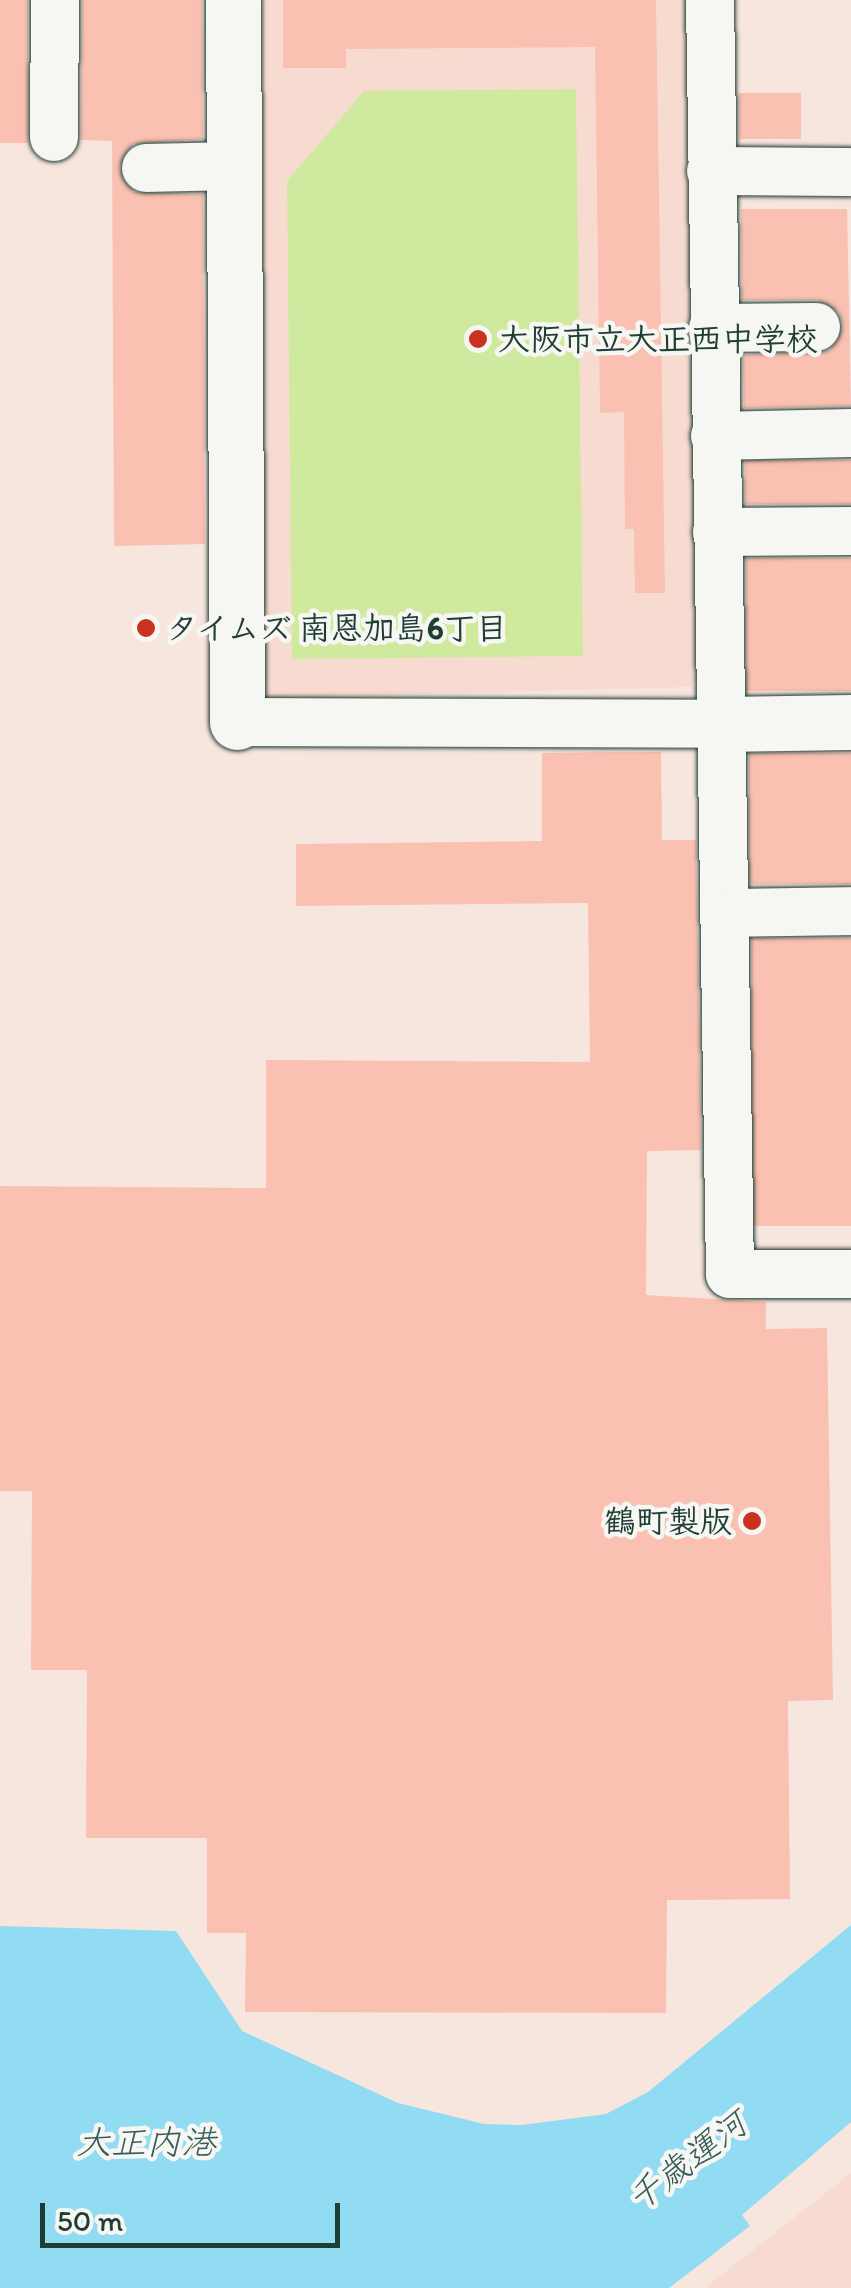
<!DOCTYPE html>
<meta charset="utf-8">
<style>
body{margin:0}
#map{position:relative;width:851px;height:2288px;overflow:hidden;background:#f7e6de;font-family:Itim,"Klee One",sans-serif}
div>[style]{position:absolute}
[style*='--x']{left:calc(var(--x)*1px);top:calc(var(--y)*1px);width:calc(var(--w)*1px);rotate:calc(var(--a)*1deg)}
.built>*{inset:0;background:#f8dbd0}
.green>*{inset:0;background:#cfe99f}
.water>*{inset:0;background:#91dbf3}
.building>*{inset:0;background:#fac0b1;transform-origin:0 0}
.roads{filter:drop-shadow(0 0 2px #1f3d34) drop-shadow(0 0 2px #1f3d34)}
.street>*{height:48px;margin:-24px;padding:0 24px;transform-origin:24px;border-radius:24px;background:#f6f6f2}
.secondary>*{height:55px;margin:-27.5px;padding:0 27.5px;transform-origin:27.5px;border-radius:27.5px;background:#f6f6f2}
.dots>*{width:28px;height:28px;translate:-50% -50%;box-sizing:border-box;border:5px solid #f6f6f2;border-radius:50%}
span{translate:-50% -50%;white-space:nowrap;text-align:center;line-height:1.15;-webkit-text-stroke:9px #f6f6f2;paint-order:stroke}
.poi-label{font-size:32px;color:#1f3d34;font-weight:700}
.left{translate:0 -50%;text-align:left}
.right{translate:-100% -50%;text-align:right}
.water-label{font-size:35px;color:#365d5a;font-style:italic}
.scale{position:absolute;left:40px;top:2203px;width:300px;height:45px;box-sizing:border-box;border:5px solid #1f3d34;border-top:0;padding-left:12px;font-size:30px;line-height:35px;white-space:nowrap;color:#1f3d34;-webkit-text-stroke:8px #f6f6f2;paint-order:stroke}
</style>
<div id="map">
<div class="built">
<i style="clip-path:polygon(255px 0,694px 0,700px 677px,688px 687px,266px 698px)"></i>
<i style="clip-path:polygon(851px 2173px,851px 2288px,705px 2288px)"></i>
</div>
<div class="green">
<i style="clip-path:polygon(576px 89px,583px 656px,292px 659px,287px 181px,364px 91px)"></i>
</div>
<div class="water">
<i style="clip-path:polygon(851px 1925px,851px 2122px,742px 2215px,750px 2226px,669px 2288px,0 2288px,0 1926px,176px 1931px,242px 2031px,398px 2103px,484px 2124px,522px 2125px,606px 2114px,648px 2092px)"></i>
</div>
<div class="building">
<i style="left:0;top:0;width:28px;height:143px"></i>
<i style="clip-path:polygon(82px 0,202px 0,203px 139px,133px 144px,119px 168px,134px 192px,203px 194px,205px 544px,114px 546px,112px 141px,81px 140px)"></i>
<i style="clip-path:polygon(283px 0,656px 0,665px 593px,635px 593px,634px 529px,625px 529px,624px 412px,600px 413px,595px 47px,346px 49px,346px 68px,283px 68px)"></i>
<i style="left:739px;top:93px;width:62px;height:46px"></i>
<i style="clip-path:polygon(741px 209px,847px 209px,851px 406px,744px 408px,743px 355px,829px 351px,843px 326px,839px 312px,817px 300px,742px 300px)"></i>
<i style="left:851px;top:460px;width:44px;height:106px;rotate:90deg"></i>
<i style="left:851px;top:558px;width:133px;height:105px;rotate:90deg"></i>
<i style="clip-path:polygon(621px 752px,661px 752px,662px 840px,696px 840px,701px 1150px,647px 1151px,646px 1295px,766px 1302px,766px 1329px,827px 1328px,833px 1700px,788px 1701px,790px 1899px,667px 1900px,666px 2013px,245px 2012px,246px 1933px,207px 1933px,207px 1838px,86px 1838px,87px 1670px,31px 1670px,32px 1491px,0 1491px,0 1186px,266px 1188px,266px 1060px,590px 1062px,588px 903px,296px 906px,296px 844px,542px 841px,542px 753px)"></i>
<i style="left:851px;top:753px;width:131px;height:102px;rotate:90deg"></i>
<i style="left:851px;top:938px;width:288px;height:99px;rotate:90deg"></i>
</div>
<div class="roads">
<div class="street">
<i style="--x:710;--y:0;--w:1274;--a:89.1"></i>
<i style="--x:730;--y:1274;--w:121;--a:0"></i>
<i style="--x:54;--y:137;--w:137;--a:-89.6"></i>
<i style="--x:146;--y:168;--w:88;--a:-1.3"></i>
<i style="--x:711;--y:171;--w:140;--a:0.4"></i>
<i style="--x:713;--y:328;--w:103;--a:-0.6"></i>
<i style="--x:715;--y:436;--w:136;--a:-1.3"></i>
<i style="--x:717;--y:532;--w:134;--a:-0.4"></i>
<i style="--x:237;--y:722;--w:484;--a:0.2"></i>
<i style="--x:724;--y:913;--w:127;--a:-0.9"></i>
</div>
<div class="secondary">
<i style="--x:233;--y:0;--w:722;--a:89.68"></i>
<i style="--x:721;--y:724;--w:130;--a:-0.9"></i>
</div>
</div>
<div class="dots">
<i style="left:478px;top:339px;background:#c8321e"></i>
<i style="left:146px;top:628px;background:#c8321e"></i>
<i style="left:752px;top:1521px;background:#c8321e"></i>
</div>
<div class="poi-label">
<span class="left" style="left:498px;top:339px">大阪市立大正西中学校</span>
<span class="left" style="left:166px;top:628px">タイムズ 南恩加島6丁目</span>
<span class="right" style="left:732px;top:1521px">鶴町製版</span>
</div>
<div class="water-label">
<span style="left:146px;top:2142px">大正内港</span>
<span style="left:687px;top:2161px;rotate:-37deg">千歳運河</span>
</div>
<div class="scale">50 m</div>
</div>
